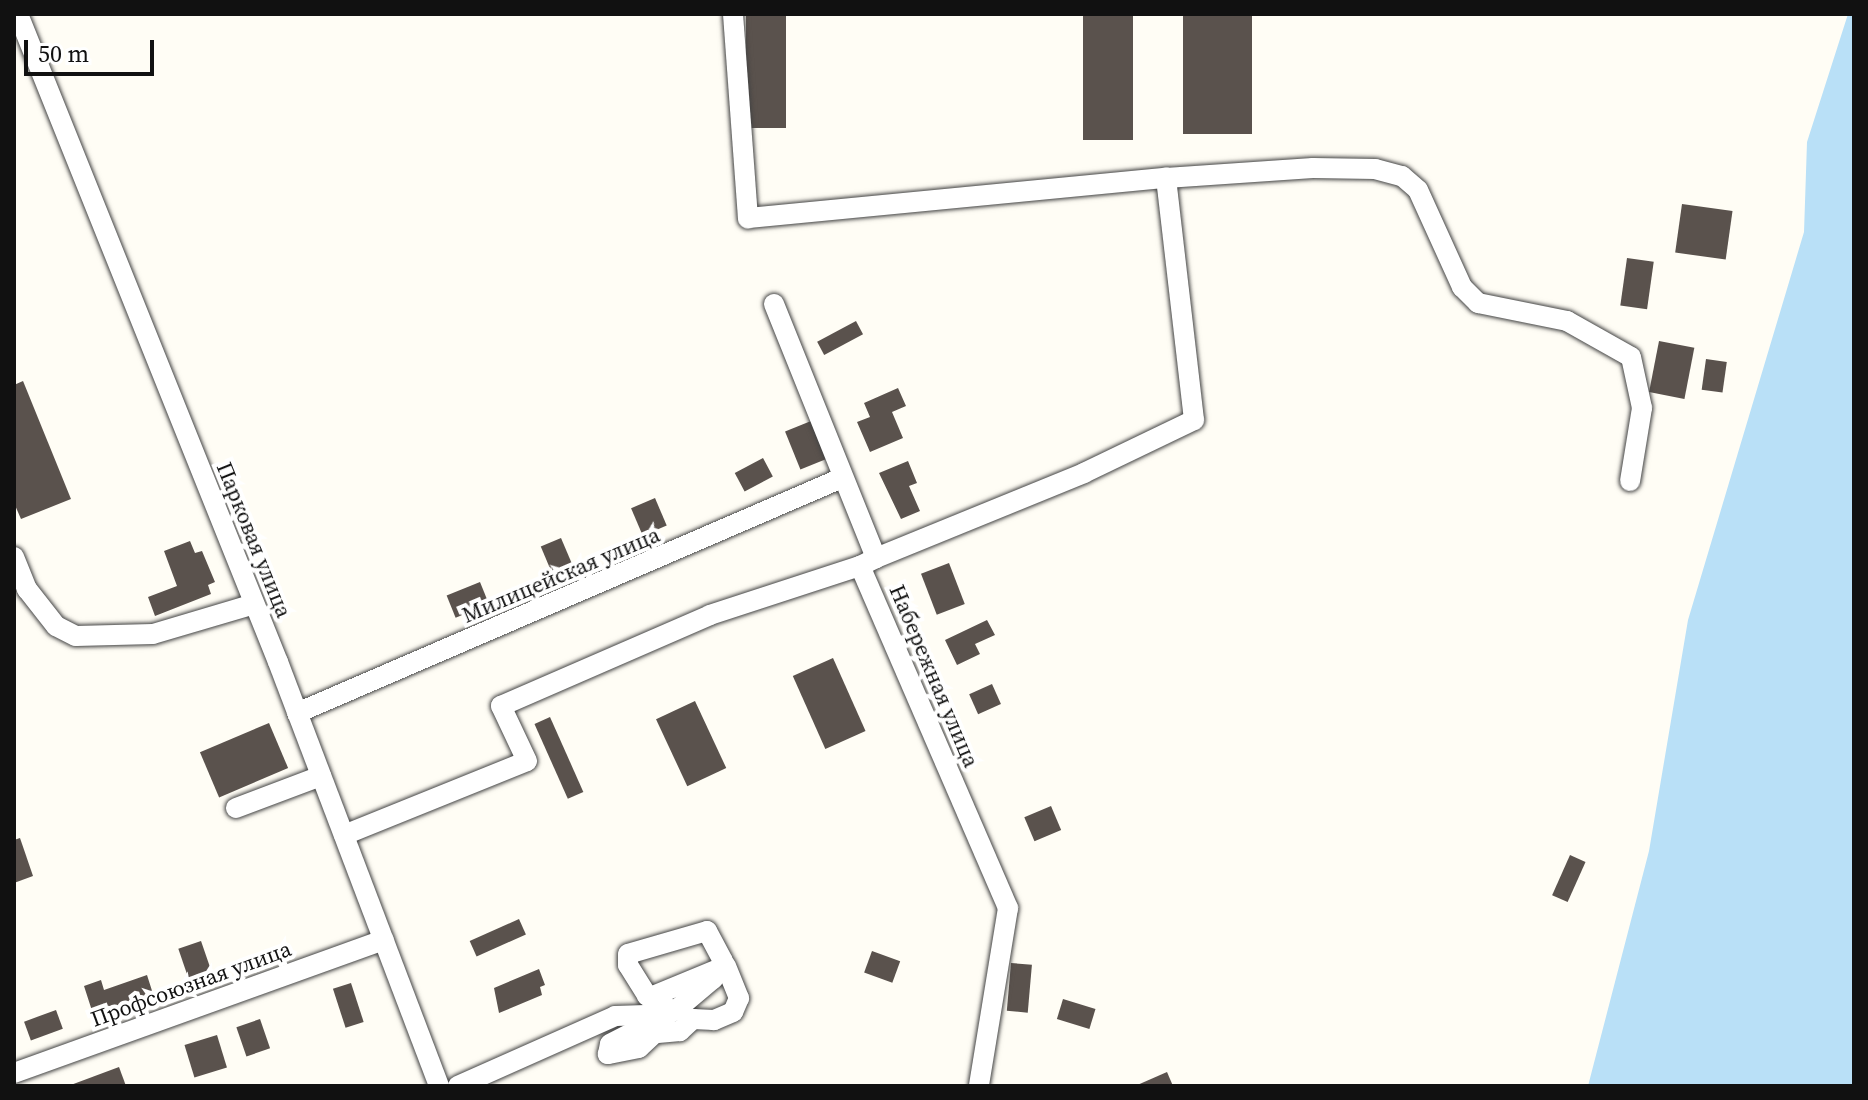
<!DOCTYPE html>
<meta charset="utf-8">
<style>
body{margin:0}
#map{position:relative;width:1868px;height:1100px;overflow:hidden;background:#fffdf5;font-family:"Source Serif 4",serif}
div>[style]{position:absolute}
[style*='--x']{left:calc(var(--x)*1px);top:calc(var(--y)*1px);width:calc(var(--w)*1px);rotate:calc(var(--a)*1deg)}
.water>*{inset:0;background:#b9e0f7}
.building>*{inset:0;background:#5a524d;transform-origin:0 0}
.roads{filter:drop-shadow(0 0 2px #444) drop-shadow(0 0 2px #444)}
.minor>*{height:20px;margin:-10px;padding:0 10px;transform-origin:10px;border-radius:10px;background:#fff}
span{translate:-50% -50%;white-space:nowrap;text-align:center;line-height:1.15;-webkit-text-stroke:8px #fff;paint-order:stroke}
.street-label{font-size:22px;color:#111}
.frame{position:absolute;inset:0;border:16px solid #111;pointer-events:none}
.scale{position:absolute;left:24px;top:40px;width:130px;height:36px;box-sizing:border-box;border:4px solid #111;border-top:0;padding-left:10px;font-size:24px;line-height:28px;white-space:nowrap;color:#111;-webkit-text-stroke:6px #fff;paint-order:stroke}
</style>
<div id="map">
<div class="water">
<i style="clip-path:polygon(1848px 14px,1854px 14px,1854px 1086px,1588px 1086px,1649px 851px,1688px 620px,1804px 232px,1807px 142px)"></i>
</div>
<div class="building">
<i style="left:746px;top:14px;width:40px;height:114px"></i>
<i style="left:1083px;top:14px;width:50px;height:126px"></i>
<i style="left:1183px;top:14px;width:69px;height:120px"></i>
<i style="left:1682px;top:204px;width:51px;height:49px;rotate:8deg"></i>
<i style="left:1627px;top:258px;width:27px;height:48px;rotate:8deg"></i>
<i style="left:856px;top:321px;width:15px;height:44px;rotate:62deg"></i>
<i style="left:1659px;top:341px;width:36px;height:52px;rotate:11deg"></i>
<i style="left:1706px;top:359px;width:21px;height:31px;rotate:8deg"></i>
<i style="clip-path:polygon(23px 381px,71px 499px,21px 519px,14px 503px,14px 385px)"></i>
<i style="clip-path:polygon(898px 388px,906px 406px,892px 412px,903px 438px,870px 452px,857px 422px,870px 417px,864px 403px)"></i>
<i style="left:811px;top:421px;width:41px;height:28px;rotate:68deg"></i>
<i style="left:763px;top:458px;width:21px;height:32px;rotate:62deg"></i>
<i style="clip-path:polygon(908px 461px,917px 483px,909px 486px,920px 511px,901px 519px,879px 473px)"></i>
<i style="left:655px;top:498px;width:30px;height:26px;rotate:67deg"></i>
<i style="left:561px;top:538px;width:34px;height:22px;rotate:67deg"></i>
<i style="clip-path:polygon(190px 541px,195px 553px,202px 551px,215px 582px,208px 585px,211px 594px,155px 616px,148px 597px,177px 586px,164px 551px)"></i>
<i style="left:949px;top:563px;width:44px;height:30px;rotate:69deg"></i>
<i style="left:480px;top:582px;width:24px;height:36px;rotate:68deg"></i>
<i style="clip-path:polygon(987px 620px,995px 635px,975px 644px,980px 654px,957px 665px,945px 640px)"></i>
<i style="left:833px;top:658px;width:80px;height:44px;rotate:66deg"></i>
<i style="left:992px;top:684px;width:22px;height:25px;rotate:66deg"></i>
<i style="left:695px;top:701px;width:74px;height:43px;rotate:65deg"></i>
<i style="left:550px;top:717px;width:82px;height:17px;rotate:66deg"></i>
<i style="left:269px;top:723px;width:49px;height:75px;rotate:67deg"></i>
<i style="left:1051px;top:806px;width:26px;height:29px;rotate:67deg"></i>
<i style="clip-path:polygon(20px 838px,33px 876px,14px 883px,14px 840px)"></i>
<i style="left:1570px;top:855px;width:17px;height:44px;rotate:24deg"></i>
<i style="left:519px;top:919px;width:17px;height:54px;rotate:66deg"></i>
<i style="left:201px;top:941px;width:40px;height:24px;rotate:71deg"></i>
<i style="left:872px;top:951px;width:30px;height:23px;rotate:20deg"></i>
<i style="left:1011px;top:963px;width:21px;height:48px;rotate:5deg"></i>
<i style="clip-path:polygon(539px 969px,545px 985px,540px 987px,542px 995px,499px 1013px,494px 988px)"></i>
<i style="clip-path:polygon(147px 975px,154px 997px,94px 1017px,84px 986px,101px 980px,104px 990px)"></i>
<i style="left:351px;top:983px;width:41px;height:19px;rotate:72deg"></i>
<i style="left:1063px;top:999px;width:34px;height:21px;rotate:17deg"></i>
<i style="left:56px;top:1010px;width:20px;height:34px;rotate:70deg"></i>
<i style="left:260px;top:1019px;width:31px;height:25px;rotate:71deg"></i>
<i style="left:217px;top:1035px;width:34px;height:34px;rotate:73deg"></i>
<i style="clip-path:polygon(119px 1067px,126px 1086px,68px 1086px)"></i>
<i style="clip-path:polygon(1167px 1072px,1173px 1086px,1135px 1086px)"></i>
</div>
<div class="roads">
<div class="minor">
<i style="--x:18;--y:14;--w:698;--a:68.14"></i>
<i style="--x:278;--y:662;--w:454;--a:69.2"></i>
<i style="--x:733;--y:14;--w:205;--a:85.8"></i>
<i style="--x:748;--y:218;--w:420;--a:-5.5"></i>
<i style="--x:774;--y:304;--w:274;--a:68.1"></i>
<i style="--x:876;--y:558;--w:18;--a:153"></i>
<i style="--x:860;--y:566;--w:373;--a:66.6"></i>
<i style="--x:1008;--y:908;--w:180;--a:99.3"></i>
<i style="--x:14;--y:557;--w:35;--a:68"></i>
<i style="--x:27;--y:589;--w:47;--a:51.9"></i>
<i style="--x:56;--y:626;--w:22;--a:27"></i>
<i style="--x:76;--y:636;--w:77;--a:-1.5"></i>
<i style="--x:153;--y:634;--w:105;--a:-16.5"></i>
<i style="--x:876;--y:558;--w:225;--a:-22.2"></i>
<i style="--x:1084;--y:473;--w:122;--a:-25.7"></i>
<i style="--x:1194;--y:420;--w:244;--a:-96.6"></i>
<i style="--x:1166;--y:178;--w:147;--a:-3.9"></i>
<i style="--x:1313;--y:168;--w:62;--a:0.9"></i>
<i style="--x:1375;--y:169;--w:28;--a:15"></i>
<i style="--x:1402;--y:176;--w:21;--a:41"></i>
<i style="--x:1418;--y:190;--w:107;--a:65.6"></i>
<i style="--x:1462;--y:287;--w:23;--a:45"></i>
<i style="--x:1478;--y:303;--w:91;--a:11.4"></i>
<i style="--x:1567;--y:321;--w:73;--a:29.4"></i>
<i style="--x:1631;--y:357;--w:52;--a:77.8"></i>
<i style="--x:1642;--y:408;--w:74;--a:99.3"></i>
<i style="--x:297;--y:713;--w:594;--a:-23.33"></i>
<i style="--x:236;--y:808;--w:91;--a:-20.6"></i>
<i style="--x:344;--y:835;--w:197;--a:-22"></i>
<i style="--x:527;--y:761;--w:61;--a:-115.3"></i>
<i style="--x:501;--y:706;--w:228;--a:-23.5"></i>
<i style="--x:710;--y:615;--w:158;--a:-18.1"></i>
<i style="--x:726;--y:966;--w:35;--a:68"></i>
<i style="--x:739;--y:998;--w:15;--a:113"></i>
<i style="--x:733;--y:1012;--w:21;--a:157"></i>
<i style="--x:714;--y:1020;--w:21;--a:-177"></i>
<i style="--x:693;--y:1019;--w:18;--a:137"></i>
<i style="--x:680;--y:1031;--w:25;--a:175"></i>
<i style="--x:655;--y:1033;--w:22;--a:137"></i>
<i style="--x:639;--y:1048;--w:32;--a:169"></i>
<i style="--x:608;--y:1054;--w:10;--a:-79"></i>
<i style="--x:610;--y:1044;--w:74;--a:-27.3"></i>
<i style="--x:676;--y:1010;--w:48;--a:-40"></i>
<i style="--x:713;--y:979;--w:11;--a:-52"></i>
<i style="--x:720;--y:970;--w:4;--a:-63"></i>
<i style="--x:722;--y:966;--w:5;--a:-79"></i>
<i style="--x:723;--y:961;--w:34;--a:-118"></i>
<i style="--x:707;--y:931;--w:82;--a:163.8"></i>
<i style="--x:628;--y:954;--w:11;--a:90"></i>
<i style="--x:628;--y:965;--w:36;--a:58"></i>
<i style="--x:647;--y:996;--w:6;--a:0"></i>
<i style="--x:653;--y:996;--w:74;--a:-22.4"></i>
<i style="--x:721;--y:968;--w:5;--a:-22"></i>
<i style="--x:14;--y:1073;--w:393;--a:-19.8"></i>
<i style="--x:458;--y:1086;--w:172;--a:-24"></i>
<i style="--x:615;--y:1016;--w:31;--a:-2"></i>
<i style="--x:646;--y:1015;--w:22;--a:-22"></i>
</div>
</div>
<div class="street-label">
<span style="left:254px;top:540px;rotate:68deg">Парковая улица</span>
<span style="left:561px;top:575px;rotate:-23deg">Милицейская улица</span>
<span style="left:934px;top:676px;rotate:67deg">Набережная улица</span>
<span style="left:191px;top:984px;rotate:-20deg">Профсоюзная улица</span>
</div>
<div class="frame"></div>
<div class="scale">50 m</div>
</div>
